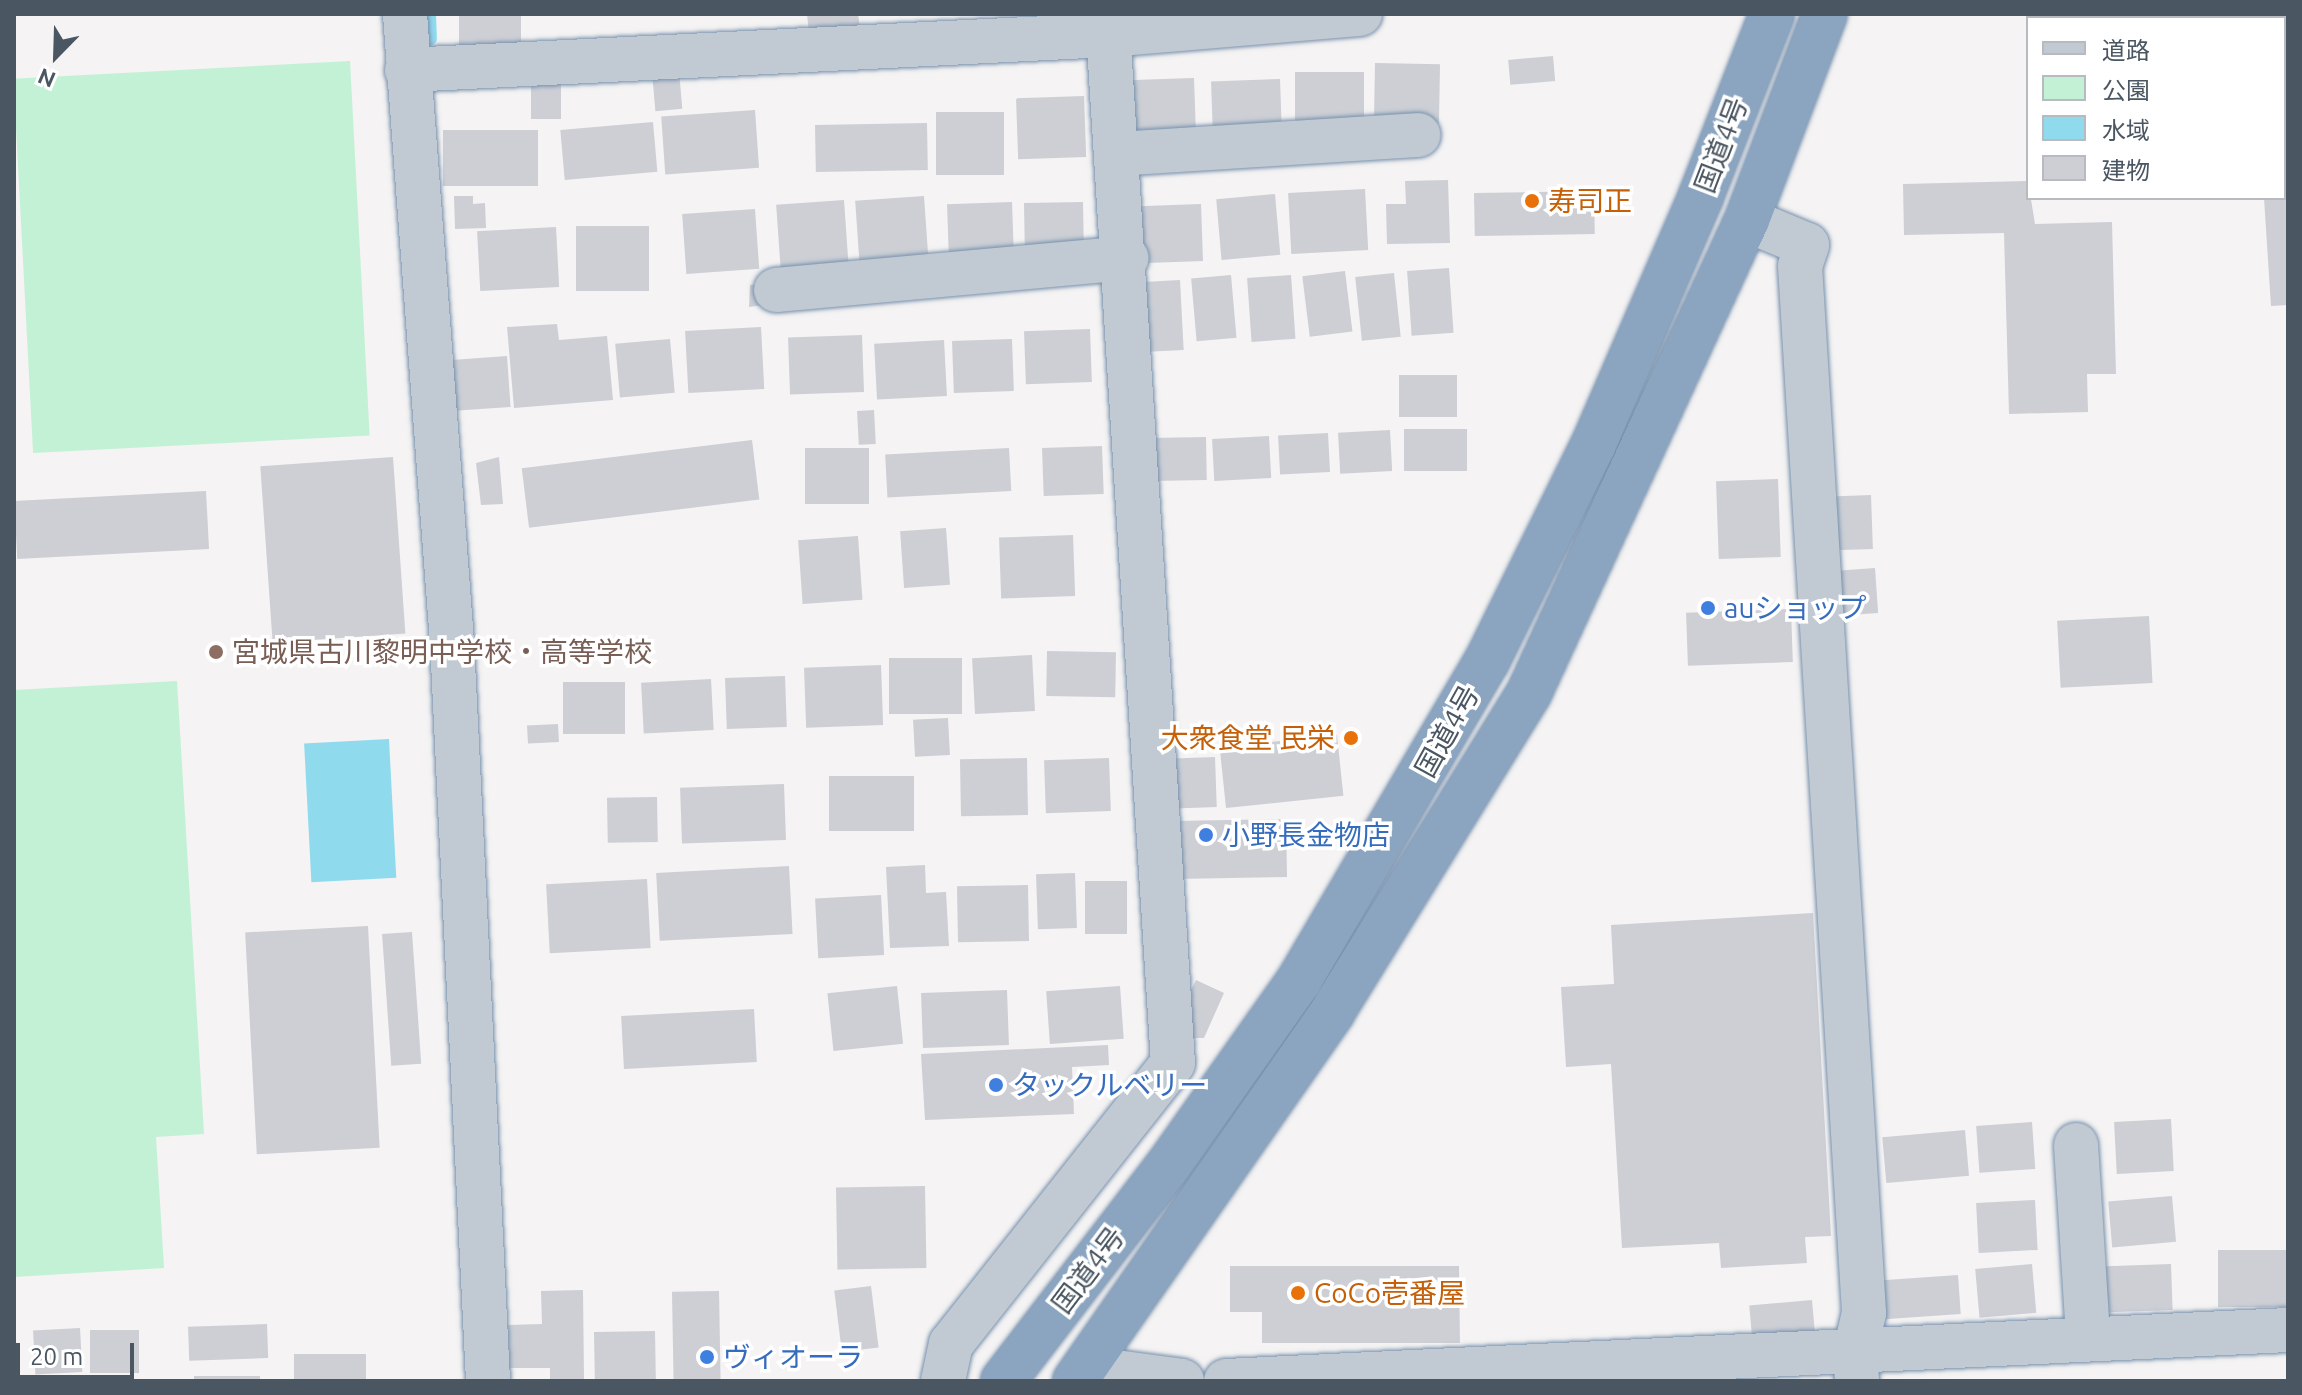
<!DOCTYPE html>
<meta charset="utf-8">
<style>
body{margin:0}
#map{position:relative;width:2302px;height:1395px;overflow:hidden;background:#f5f3f3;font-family:Ubuntu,"Noto Sans JP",sans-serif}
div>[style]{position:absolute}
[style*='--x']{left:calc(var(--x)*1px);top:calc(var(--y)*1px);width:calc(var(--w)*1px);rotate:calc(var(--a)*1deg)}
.green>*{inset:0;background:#c3f1d5;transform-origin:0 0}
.water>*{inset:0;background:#90daee;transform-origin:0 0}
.stream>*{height:12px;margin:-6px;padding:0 6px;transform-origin:6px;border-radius:6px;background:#90daee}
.building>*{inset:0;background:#cdcfd5;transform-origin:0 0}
.roads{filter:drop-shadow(0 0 2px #7690ad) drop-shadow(0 0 2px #7690ad)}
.minor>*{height:44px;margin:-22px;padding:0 22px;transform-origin:22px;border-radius:22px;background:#c1cad2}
.highway>*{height:44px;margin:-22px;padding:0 22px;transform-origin:22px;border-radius:22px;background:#8ba5c1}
.dots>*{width:22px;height:22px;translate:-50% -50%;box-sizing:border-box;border:4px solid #fff;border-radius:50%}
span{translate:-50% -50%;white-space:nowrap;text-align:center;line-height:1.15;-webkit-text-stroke:7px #fff;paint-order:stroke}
.street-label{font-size:28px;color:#4a5661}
.food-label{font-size:28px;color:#c56008}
.left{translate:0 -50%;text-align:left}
.right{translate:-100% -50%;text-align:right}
.shop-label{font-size:28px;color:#366cbe}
.education-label{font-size:28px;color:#785e54}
.frame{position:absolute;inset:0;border:16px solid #4a5661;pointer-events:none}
.legend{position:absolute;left:2026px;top:16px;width:260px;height:184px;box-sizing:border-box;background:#fff;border:2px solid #b7bbc0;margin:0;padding:10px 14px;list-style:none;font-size:24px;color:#4a5661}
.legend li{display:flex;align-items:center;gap:16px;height:40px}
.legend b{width:40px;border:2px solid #b7bbc0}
.north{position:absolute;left:16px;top:16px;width:80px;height:80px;-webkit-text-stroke:6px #fff;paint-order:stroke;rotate:203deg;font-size:22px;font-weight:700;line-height:32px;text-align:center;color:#4a5661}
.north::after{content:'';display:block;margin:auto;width:28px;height:36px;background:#4a5661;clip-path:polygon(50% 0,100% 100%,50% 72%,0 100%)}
.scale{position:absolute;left:16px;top:1343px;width:118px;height:36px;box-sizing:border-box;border:4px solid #4a5661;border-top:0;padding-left:10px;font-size:24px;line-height:28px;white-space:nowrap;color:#4a5661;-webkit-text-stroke:6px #fff;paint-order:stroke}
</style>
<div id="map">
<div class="green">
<i style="left:350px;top:61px;width:375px;height:337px;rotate:87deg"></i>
<i style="clip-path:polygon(177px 681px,204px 1134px,156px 1137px,164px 1268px,14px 1277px,14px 690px)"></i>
</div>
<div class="water">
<i style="left:389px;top:739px;width:139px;height:85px;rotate:87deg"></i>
</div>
<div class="stream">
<i style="--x:430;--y:14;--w:25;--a:88"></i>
</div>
<div class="building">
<i style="left:459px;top:14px;width:62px;height:33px"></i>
<i style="clip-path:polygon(807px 14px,858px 14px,860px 29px,809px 33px)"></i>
<i style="clip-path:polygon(2253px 14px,2288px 14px,2288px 305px,2271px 306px,2264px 198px,2284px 198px,2284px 18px)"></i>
<i style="left:1553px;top:56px;width:25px;height:45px;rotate:85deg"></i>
<i style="left:1375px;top:63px;width:65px;height:59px;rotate:1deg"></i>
<i style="left:679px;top:71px;width:38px;height:27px;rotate:85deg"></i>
<i style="left:1295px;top:72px;width:69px;height:57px"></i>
<i style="left:1194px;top:78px;width:56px;height:68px;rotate:88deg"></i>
<i style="left:1280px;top:79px;width:50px;height:69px;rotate:88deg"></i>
<i style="left:531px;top:84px;width:30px;height:35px"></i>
<i style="left:1084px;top:96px;width:61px;height:68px;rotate:88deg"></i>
<i style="left:755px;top:110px;width:58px;height:94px;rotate:86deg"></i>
<i style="left:936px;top:112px;width:68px;height:63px"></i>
<i style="left:653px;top:122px;width:50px;height:93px;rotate:85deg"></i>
<i style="left:927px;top:123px;width:47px;height:112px;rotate:89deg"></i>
<i style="left:538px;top:130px;width:56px;height:95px;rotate:90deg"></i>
<i style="clip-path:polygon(1448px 180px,1450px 243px,1387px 244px,1386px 204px,1406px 204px,1405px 181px)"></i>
<i style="clip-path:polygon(2028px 181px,2035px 224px,2112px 222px,2116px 374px,2087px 374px,2088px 412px,2009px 414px,2004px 233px,1904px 235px,1903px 184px)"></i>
<i style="left:1365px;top:189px;width:61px;height:77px;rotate:87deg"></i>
<i style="left:1594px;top:191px;width:43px;height:120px;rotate:89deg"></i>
<i style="left:1275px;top:194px;width:61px;height:59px;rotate:85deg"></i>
<i style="clip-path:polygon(454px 196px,473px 196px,473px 204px,485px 203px,486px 228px,455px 229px)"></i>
<i style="left:924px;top:196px;width:63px;height:69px;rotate:86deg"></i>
<i style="left:844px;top:200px;width:65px;height:68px;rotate:86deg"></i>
<i style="left:1012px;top:202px;width:58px;height:65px;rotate:88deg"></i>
<i style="left:1083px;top:202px;width:56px;height:59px;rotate:89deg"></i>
<i style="left:1201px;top:204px;width:57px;height:70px;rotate:88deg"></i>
<i style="left:755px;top:209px;width:60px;height:73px;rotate:86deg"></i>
<i style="left:576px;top:226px;width:73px;height:65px"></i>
<i style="left:556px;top:227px;width:60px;height:79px;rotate:87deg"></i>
<i style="left:1449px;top:268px;width:65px;height:42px;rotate:86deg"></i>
<i style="left:1345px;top:271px;width:61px;height:43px;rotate:83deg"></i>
<i style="left:1394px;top:273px;width:64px;height:39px;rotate:84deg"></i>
<i style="left:1231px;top:275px;width:63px;height:40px;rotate:85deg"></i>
<i style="left:1291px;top:275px;width:64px;height:44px;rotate:86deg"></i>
<i style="left:1180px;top:280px;width:70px;height:41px;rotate:87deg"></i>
<i style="clip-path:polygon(765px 284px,768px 304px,749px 307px,750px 285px)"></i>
<i style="clip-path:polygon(557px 324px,559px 340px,607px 336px,613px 400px,514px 408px,507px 327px)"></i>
<i style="left:761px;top:327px;width:62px;height:76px;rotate:87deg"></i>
<i style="left:1090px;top:329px;width:53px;height:66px;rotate:88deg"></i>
<i style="left:862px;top:335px;width:57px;height:74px;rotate:88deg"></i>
<i style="left:670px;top:339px;width:54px;height:55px;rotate:85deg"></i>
<i style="left:1012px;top:339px;width:52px;height:60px;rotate:88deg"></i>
<i style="left:944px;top:340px;width:56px;height:70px;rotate:87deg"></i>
<i style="left:507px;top:356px;width:51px;height:56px;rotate:86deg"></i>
<i style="left:1399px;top:375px;width:58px;height:42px"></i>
<i style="left:874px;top:410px;width:34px;height:17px;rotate:87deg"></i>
<i style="left:1404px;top:429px;width:63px;height:42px"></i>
<i style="left:1390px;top:430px;width:41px;height:52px;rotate:87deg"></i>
<i style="left:1328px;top:433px;width:39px;height:50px;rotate:87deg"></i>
<i style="left:1269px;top:436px;width:42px;height:57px;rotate:87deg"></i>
<i style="left:1206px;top:437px;width:43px;height:56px;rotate:89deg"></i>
<i style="left:752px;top:440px;width:60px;height:232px;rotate:83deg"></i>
<i style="left:1102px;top:446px;width:48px;height:60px;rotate:88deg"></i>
<i style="left:805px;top:448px;width:64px;height:56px"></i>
<i style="left:1009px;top:448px;width:43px;height:124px;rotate:87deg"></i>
<i style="left:393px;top:457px;width:177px;height:133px;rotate:86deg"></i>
<i style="clip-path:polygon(499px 457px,503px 504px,481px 505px,476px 463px)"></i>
<i style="left:1778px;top:479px;width:78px;height:62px;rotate:88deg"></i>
<i style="left:206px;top:491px;width:58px;height:192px;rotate:87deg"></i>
<i style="left:1871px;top:495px;width:54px;height:47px;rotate:88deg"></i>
<i style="left:946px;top:528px;width:57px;height:46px;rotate:86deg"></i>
<i style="left:1073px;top:535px;width:61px;height:74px;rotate:88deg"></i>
<i style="left:858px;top:536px;width:64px;height:60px;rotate:86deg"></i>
<i style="left:1875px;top:568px;width:45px;height:45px;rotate:86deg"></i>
<i style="left:1791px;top:609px;width:53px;height:105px;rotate:88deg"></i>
<i style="left:2149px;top:616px;width:67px;height:92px;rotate:87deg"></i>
<i style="left:1047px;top:651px;width:69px;height:45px;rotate:1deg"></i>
<i style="left:1032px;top:655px;width:56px;height:60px;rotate:87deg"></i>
<i style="left:962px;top:658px;width:56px;height:73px;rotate:90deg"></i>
<i style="left:881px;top:665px;width:60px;height:77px;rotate:88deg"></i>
<i style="left:785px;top:676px;width:51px;height:60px;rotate:88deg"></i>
<i style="left:711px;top:679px;width:51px;height:70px;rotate:87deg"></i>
<i style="left:563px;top:682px;width:62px;height:52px"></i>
<i style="left:948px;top:718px;width:37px;height:35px;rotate:87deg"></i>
<i style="left:558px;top:724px;width:18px;height:31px;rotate:87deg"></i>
<i style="left:1337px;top:735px;width:61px;height:118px;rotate:84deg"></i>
<i style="left:1215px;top:757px;width:50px;height:49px;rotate:88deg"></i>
<i style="left:1027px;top:758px;width:57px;height:67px;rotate:89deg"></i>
<i style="left:1109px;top:758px;width:53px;height:65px;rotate:88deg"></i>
<i style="left:829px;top:776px;width:85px;height:55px"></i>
<i style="left:784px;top:784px;width:56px;height:104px;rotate:88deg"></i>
<i style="left:657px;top:797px;width:45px;height:50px;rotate:89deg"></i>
<i style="left:1286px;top:819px;width:58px;height:112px;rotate:89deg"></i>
<i style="clip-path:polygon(925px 865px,926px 893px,946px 892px,949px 946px,890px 948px,886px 867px)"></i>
<i style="left:789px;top:866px;width:68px;height:133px;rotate:87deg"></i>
<i style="left:1075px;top:873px;width:55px;height:39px;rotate:88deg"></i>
<i style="left:647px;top:879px;width:69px;height:101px;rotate:87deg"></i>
<i style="left:1085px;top:881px;width:42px;height:53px"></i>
<i style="left:1028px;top:885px;width:56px;height:71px;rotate:89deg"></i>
<i style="left:881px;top:895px;width:60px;height:66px;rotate:87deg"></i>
<i style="clip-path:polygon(1813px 913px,1831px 1236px,1805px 1237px,1807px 1263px,1721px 1268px,1719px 1243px,1622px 1248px,1611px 1064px,1566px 1067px,1561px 987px,1614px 984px,1611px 925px)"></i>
<i style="left:368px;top:926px;width:222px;height:123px;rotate:87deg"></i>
<i style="left:412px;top:932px;width:132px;height:30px;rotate:86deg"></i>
<i style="clip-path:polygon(1196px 980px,1224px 993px,1204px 1038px,1167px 1038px)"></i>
<i style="left:897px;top:986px;width:58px;height:70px;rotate:84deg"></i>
<i style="left:1120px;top:986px;width:53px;height:74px;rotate:86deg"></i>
<i style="left:1007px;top:990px;width:55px;height:86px;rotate:88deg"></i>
<i style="left:754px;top:1009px;width:53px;height:133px;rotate:87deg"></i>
<i style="clip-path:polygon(1108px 1045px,1109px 1065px,1072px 1067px,1074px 1114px,925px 1120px,921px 1054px)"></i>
<i style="left:2171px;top:1119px;width:52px;height:57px;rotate:87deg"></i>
<i style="left:2032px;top:1122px;width:47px;height:56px;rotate:86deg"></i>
<i style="left:1965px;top:1130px;width:46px;height:83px;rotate:85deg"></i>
<i style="left:925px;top:1186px;width:82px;height:89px;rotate:89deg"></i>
<i style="left:2172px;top:1196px;width:46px;height:64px;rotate:85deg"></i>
<i style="left:2035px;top:1200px;width:50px;height:59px;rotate:87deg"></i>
<i style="left:2288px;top:1250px;width:57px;height:70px;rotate:90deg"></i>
<i style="left:2032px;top:1264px;width:49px;height:57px;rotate:85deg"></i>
<i style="left:2171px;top:1264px;width:46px;height:72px;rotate:88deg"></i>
<i style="clip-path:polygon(1230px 1266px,1459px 1266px,1460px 1343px,1262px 1343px,1262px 1312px,1230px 1312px)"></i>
<i style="left:1958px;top:1275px;width:39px;height:76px;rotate:86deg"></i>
<i style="left:871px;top:1286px;width:62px;height:37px;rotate:83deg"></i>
<i style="clip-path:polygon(583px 1290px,584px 1379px,550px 1380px,550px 1368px,509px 1368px,508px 1325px,542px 1324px,541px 1291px)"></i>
<i style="left:719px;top:1291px;width:89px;height:47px;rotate:89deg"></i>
<i style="left:1812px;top:1300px;width:33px;height:63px;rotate:85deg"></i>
<i style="left:267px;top:1324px;width:34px;height:79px;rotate:88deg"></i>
<i style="left:80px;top:1328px;width:44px;height:47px;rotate:87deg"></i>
<i style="left:90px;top:1330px;width:49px;height:43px"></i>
<i style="left:655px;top:1331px;width:50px;height:61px;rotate:89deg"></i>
<i style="left:294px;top:1354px;width:72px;height:27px"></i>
<i style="left:194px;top:1376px;width:66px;height:5px"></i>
</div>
<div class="roads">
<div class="minor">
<i style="--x:405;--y:14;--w:630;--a:85.72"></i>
<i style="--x:452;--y:642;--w:740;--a:87.21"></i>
<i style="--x:407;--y:70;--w:702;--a:-2.86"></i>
<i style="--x:1108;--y:35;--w:253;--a:-4.8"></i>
<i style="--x:1116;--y:154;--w:303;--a:-3.6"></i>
<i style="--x:1747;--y:220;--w:65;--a:22.6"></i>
<i style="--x:1807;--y:245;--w:22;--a:108"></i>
<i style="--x:1800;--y:266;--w:1049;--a:86.5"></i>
<i style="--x:1864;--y:1313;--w:39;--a:103"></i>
<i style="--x:1855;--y:1351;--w:30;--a:86"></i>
<i style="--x:776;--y:290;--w:352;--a:-5.2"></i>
<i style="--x:2076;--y:1145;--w:193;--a:86.4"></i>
<i style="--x:1085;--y:1368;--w:98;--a:7.6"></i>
<i style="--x:943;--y:1381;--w:38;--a:-78"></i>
<i style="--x:951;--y:1344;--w:358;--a:-51.7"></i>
<i style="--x:1173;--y:1063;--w:1051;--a:-93.6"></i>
<i style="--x:1226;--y:1381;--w:1063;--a:-2.75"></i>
</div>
<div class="highway">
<i style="--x:1003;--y:1381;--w:271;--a:-52.5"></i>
<i style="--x:1168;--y:1166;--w:227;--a:-54.7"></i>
<i style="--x:1299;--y:981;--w:371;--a:-59.6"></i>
<i style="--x:1487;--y:661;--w:240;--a:-63.8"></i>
<i style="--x:1593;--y:446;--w:272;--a:-66.6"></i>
<i style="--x:1701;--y:196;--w:195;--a:-68.7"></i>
<i style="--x:1075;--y:1381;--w:450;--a:-55.1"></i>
<i style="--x:1332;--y:1012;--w:375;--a:-58.3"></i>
<i style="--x:1529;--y:693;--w:521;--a:-65.26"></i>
<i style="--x:1747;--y:220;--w:220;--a:-69.3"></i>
</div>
</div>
<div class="dots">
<i style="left:1532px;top:201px;background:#e8710a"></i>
<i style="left:1708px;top:608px;background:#3f7fe0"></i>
<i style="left:216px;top:652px;background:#8d6e63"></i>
<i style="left:1351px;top:738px;background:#e8710a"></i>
<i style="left:1206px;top:835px;background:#3f7fe0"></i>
<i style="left:996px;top:1085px;background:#3f7fe0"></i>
<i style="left:1298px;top:1293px;background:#e8710a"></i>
<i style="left:707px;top:1357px;background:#3f7fe0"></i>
</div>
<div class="street-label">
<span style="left:1721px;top:145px;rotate:-69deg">国道4号</span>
<span style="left:1447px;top:731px;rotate:-61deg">国道4号</span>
<span style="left:1088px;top:1270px;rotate:-53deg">国道4号</span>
</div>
<div class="food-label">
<span class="left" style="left:1548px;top:201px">寿司正</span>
<span class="right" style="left:1335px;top:738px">大衆食堂 民栄</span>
<span class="left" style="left:1314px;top:1293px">CoCo壱番屋</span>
</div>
<div class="shop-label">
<span class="left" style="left:1724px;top:608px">auショップ</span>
<span class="left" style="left:1222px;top:835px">小野長金物店</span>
<span class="left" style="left:1012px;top:1085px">タックルベリー</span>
<span class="left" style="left:723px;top:1357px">ヴィオーラ</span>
</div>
<div class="education-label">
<span class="left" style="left:232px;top:652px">宮城県古川黎明中学校・高等学校</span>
</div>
<div class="frame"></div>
<ul class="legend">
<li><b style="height:10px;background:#c1cad2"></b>道路</li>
<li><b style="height:22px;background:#c3f1d5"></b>公園</li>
<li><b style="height:22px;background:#90daee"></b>水域</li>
<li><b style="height:22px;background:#cdcfd5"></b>建物</li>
</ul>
<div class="north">N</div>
<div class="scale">20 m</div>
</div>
